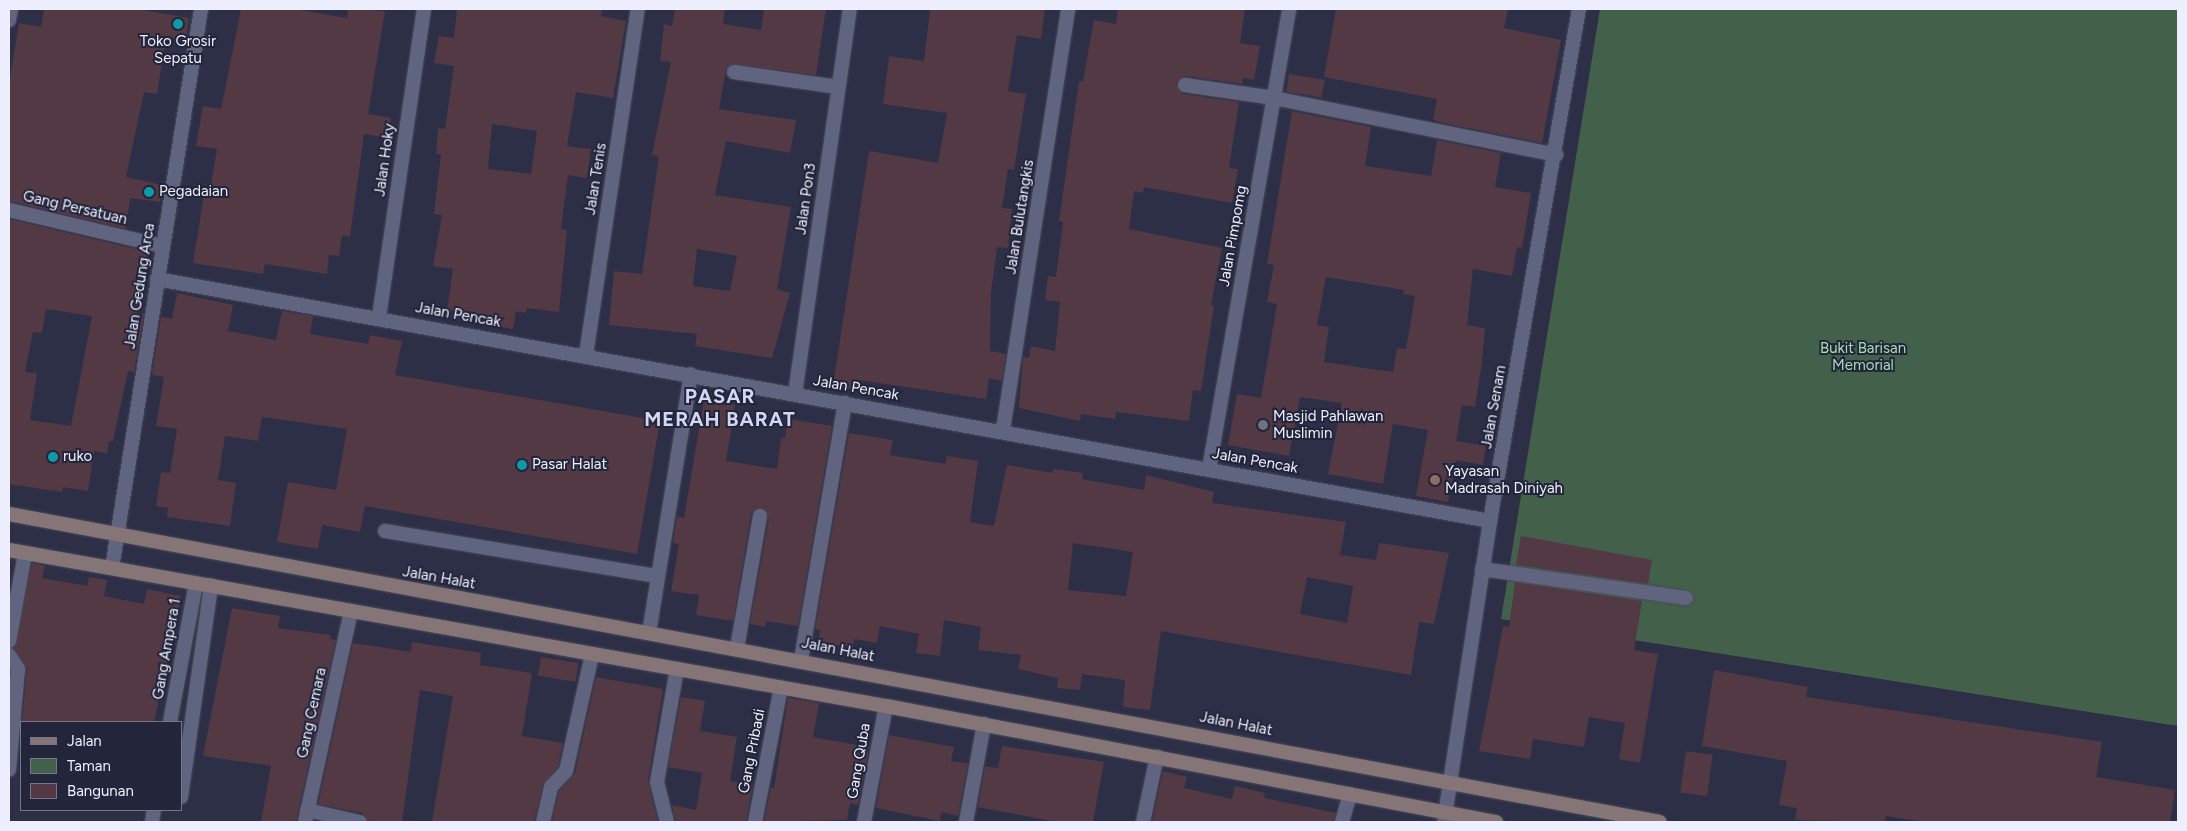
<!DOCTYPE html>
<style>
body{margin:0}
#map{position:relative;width:2187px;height:831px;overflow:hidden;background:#2d2f46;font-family:Figtree,sans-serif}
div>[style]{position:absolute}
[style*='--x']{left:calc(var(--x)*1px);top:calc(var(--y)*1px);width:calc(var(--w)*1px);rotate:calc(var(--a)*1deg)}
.green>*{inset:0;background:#43604a}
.building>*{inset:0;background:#533944;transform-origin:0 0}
.roads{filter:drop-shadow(0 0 1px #494b5e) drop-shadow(0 0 1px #494b5e)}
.service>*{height:14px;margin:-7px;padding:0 7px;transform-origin:7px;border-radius:7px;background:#61647e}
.minor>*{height:14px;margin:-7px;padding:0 7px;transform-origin:7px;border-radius:7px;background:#61647e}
.tertiary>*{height:14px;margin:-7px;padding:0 7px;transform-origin:7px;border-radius:7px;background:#61647e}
.secondary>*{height:14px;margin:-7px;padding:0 7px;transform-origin:7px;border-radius:7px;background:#867576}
.dots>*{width:14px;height:14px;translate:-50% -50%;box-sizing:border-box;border:2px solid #23253b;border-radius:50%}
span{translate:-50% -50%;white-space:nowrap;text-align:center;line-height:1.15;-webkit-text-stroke:4px #23253b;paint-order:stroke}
.poi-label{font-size:15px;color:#edeffe}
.left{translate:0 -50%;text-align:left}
.street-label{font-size:15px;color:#edeffe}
.park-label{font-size:15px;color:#a5dfb3}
.district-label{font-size:20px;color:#d2d7f4;font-weight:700;letter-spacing:1px}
.frame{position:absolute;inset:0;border:10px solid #edeffe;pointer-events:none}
.legend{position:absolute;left:20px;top:721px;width:162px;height:90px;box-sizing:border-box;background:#23253b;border:1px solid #747689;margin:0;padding:6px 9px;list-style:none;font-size:15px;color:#edeffe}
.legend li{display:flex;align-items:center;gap:10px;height:25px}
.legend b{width:25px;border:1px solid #747689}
</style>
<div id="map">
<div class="green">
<i style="clip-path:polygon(1600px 9px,2178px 9px,2178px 726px,1501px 619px)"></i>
</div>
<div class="building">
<i style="clip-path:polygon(44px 9px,137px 9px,189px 18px,186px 40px,166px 37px,157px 94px,144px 92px,126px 177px,163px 185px,160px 202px,130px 198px,126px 229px,9px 201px,9px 84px,19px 23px,41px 27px)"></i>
<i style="clip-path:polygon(241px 9px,294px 9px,347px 18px,348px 9px,385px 11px,368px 114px,391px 118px,387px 138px,364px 134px,350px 237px,342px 235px,339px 256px,329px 255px,327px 274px,265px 264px,263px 274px,193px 263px,205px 189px,210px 190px,217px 149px,196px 146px,203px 106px,221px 109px)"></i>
<i style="clip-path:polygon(evenodd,457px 9px,602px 9px,601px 16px,626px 21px,613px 98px,576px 92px,567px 146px,591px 149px,587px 178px,568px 175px,561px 229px,567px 230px,559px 312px,527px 308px,526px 313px,516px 311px,513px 329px,487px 325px,489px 315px,447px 310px,453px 269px,433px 266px,442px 215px,434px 214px,441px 154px,436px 154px,438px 128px,445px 129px,454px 66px,434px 63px,439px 36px,454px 38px,457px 9px,492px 124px,537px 131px,531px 174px,488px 169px,492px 124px)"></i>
<i style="clip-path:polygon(evenodd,675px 9px,725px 9px,723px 24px,761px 30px,764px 9px,826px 9px,816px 75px,731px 64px,726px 69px,719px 109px,796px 120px,790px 153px,726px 141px,715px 195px,791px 207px,777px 289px,790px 293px,772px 358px,695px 346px,697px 334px,609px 325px,614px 271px,642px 274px,659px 156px,652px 155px,671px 62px,660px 61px,664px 24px,672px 26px,675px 9px,697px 249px,737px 256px,730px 291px,693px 286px,697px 249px)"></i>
<i style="clip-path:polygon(930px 9px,1045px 9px,1041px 39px,1017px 35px,1008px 91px,1026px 94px,1014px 170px,1008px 169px,1002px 208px,1012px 209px,1008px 248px,997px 247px,991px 293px,990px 351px,1006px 354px,1002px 381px,989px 378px,986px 399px,859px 380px,857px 390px,833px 386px,869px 151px,938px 163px,947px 113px,883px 104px,889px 56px,924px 61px)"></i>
<i style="clip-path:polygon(1118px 9px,1245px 9px,1240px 43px,1260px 46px,1254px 80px,1243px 78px,1242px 84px,1186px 76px,1176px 83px,1183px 94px,1239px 102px,1229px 168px,1238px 169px,1232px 203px,1144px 187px,1143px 193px,1134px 191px,1129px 229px,1222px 248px,1211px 305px,1214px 306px,1201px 391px,1193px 390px,1189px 421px,1116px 412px,1115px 419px,1081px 414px,1080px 421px,1019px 408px,1023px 357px,1029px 358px,1031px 346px,1055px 351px,1060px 302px,1045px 300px,1048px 276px,1056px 277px,1063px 222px,1059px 221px,1079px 81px,1083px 81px,1094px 20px,1116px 24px)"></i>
<i style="clip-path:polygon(1336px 9px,1508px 9px,1504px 28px,1561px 40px,1542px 143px,1439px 122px,1433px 119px,1437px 99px,1324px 77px)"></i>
<i style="left:1289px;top:74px;width:36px;height:18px;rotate:9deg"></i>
<i style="clip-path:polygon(evenodd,1292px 111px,1371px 127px,1365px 166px,1431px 176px,1437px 140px,1501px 153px,1495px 187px,1531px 193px,1522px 248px,1517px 247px,1512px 276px,1473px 269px,1467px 325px,1485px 328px,1482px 362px,1475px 407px,1462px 405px,1456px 441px,1486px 446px,1483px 465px,1456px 460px,1448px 502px,1416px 496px,1428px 430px,1393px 424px,1383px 484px,1328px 474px,1342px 403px,1300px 397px,1289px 456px,1228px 445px,1237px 394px,1261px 398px,1277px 304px,1267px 302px,1274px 265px,1267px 264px,1292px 111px,1326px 277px,1404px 290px,1403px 294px,1415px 296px,1406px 349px,1397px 348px,1393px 372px,1324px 362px,1329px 327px,1317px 325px,1326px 277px)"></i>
<i style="clip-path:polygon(evenodd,9px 219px,148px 252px,137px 313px,144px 314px,134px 372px,128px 371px,113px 441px,109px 441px,107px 454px,94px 451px,88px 491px,63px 487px,62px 492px,9px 484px,9px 219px,46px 309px,92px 316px,71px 426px,30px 420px,37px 373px,25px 372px,33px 332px,42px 333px,46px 309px)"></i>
<i style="clip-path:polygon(177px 293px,233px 305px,228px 331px,276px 340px,282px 311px,313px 316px,310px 334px,368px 344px,370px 335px,402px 341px,395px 375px,660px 421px,637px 554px,365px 506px,360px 532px,322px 525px,318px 549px,277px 542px,288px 482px,336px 490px,347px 429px,262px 417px,258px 441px,225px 436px,218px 480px,236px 483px,230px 526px,167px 517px,168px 508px,156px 506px,161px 472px,170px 473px,177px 429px,156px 426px,164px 377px,152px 375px,161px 317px,172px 319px)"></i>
<i style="clip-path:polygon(704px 400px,735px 405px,726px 461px,777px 469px,781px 438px,785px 438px,788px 419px,832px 426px,798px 626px,766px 621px,765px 627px,750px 624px,769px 518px,762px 508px,751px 514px,733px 621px,696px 615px,699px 595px,671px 591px,679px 544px,673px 543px,677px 516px,684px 518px)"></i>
<i style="clip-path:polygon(evenodd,849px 433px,893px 440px,890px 455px,945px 464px,947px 456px,978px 461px,970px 522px,994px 526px,1007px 465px,1053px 473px,1053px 469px,1083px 473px,1082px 479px,1144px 490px,1146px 475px,1214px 492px,1212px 503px,1346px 522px,1340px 555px,1376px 560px,1379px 543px,1449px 553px,1434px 624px,1419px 622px,1411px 675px,1161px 631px,1150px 710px,1123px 707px,1125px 680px,1082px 674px,1080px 690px,1057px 688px,1058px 678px,1018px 669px,1021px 655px,978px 650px,981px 627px,944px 620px,940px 656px,916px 653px,919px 634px,880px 626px,877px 643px,854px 639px,853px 647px,818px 643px,820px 630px,815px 629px,849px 433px,1073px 543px,1133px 552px,1126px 596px,1068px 590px,1073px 543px,849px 433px,1307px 577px,1353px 586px,1347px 623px,1300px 614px,1307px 577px)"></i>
<i style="clip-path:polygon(1521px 536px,1652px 560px,1648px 584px,1516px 565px)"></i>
<i style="clip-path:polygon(32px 563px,45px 566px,42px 578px,87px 586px,89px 577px,107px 580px,104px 596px,144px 604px,147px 589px,181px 596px,154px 722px,22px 722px,27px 669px,14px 648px)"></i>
<i style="clip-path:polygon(1515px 582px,1642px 601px,1634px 650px,1658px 654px,1640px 763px,1619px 759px,1625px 723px,1589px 717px,1584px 747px,1533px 739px,1530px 759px,1479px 751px,1503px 626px,1509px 627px)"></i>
<i style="clip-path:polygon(232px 608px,280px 616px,278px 628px,331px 635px,330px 639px,336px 640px,296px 822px,261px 822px,271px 766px,203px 756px)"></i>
<i style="clip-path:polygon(412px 642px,481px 653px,480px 665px,532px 673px,522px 736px,563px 743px,558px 767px,543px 785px,534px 822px,432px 822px,453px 696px,420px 690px,402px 822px,369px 822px,362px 813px,318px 804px,353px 643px,411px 652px)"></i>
<i style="left:541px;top:657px;width:38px;height:19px;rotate:9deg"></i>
<i style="clip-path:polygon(1714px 670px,1808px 687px,1806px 697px,2102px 742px,2096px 777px,2175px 790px,2170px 822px,1925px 822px,1886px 816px,1884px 822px,1795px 820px,1797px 808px,1779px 805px,1787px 761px,1702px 746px)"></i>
<i style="clip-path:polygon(596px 677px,663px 689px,648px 781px,658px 822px,552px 822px,559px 791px,575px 773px)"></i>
<i style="clip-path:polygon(681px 697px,705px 701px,700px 731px,737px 737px,730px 781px,753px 785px,746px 822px,676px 822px,672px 805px,696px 810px,702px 773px,668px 767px)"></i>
<i style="clip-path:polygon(788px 698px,819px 703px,813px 737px,869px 747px,858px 805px,850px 803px,847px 820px,764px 822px,771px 787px,774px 788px)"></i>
<i style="clip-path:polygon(889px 735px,954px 747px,951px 761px,968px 763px,958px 816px,941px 812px,940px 821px,876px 808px)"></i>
<i style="clip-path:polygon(1002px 746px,1104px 762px,1093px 822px,1057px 822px,978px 807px,985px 766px,998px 768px)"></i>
<i style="left:1686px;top:751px;width:27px;height:42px;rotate:8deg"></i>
<i style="clip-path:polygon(1163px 771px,1187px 777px,1184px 788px,1232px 799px,1235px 786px,1265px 793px,1264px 798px,1336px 813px,1333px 822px,1152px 822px)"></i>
</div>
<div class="roads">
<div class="service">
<i style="--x:734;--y:72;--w:105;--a:8.2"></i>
<i style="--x:1185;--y:85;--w:90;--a:8.3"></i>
<i style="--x:385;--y:531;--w:275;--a:9.4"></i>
<i style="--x:1482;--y:569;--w:206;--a:8.1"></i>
<i style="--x:181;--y:797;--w:214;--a:-81.9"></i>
</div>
<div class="minor">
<i style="--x:9;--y:20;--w:11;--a:-80"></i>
<i style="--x:1274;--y:98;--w:288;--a:11.4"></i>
<i style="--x:9;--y:210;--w:157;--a:13.2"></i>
<i style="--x:157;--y:279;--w:1355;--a:10.29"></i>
<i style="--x:379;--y:317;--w:311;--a:-81.7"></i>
<i style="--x:586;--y:355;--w:350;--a:-81.5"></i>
<i style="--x:795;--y:394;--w:389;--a:-81.9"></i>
<i style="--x:1003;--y:430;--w:426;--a:-81.2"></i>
<i style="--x:1209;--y:469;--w:467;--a:-80.1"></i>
<i style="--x:649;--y:633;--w:262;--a:-80.8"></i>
<i style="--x:9;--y:641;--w:88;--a:-79.6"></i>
<i style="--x:737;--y:648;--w:134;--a:-80.1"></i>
<i style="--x:9;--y:655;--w:17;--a:57"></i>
<i style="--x:18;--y:669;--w:101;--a:95.1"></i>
<i style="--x:801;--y:660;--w:261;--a:-80.3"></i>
<i style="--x:170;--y:722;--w:141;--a:-79.4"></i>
<i style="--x:307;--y:810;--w:54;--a:12.8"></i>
<i style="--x:152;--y:822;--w:12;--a:-81"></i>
<i style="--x:305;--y:822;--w:216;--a:-77.7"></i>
<i style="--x:543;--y:822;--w:36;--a:-77"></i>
<i style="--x:551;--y:787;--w:22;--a:-47"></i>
<i style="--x:566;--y:771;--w:119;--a:-77.4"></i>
<i style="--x:667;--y:822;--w:41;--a:-104"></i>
<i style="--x:657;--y:782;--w:115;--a:-80"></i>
<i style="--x:755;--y:822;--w:137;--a:-79.1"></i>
<i style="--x:864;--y:822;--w:118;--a:-79.3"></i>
<i style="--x:966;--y:822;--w:100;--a:-79.6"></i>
<i style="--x:1143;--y:822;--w:67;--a:-78"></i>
<i style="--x:1342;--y:822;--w:29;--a:-74"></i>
<i style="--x:1444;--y:822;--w:304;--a:-81.3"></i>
<i style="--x:1490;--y:521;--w:520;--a:-80.14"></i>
</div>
<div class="tertiary">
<i style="--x:112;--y:568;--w:566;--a:-80.95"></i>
</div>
<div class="secondary">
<i style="--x:9;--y:514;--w:1679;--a:10.57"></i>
<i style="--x:9;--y:550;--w:891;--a:10.09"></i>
<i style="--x:886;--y:706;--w:621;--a:10.77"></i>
</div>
</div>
<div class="dots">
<i style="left:178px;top:24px;background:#0f9aa8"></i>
<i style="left:149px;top:192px;background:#0f9aa8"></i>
<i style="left:1263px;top:425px;background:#6b7280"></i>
<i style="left:53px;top:457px;background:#0f9aa8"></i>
<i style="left:522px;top:465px;background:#0f9aa8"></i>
<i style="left:1435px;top:480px;background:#8d6e63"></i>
</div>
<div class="poi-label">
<span style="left:178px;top:50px">Toko Grosir<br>Sepatu</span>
<span class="left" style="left:159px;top:192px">Pegadaian</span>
<span class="left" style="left:1273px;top:425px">Masjid Pahlawan<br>Muslimin</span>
<span class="left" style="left:63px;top:457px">ruko</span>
<span class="left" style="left:532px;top:465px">Pasar Halat</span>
<span class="left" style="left:1445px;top:480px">Yayasan<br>Madrasah Diniyah</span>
</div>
<div class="street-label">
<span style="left:385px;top:160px;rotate:-82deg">Jalan Hoky</span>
<span style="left:596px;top:179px;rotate:-81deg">Jalan Tenis</span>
<span style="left:806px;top:199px;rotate:-82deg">Jalan Pon3</span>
<span style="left:75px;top:208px;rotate:13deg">Gang Persatuan</span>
<span style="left:1020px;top:217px;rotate:-81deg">Jalan Bulutangkis</span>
<span style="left:1233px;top:236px;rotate:-80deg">Jalan Pimpomg</span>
<span style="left:140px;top:286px;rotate:-81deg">Jalan Gedung Arca</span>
<span style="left:458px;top:315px;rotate:10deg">Jalan Pencak</span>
<span style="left:856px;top:388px;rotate:10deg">Jalan Pencak</span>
<span style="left:1494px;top:407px;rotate:-80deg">Jalan Senam</span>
<span style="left:1255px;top:461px;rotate:10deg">Jalan Pencak</span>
<span style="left:439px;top:578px;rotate:10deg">Jalan Halat</span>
<span style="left:167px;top:649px;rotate:-80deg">Gang Ampera 1</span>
<span style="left:838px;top:650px;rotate:11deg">Jalan Halat</span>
<span style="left:312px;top:713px;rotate:-78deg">Gang Cemara</span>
<span style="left:1236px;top:724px;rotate:11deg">Jalan Halat</span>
<span style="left:752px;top:751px;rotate:-79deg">Gang Pribadi</span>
<span style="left:859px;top:761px;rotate:-80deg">Gang Quba</span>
</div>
<div class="park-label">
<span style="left:1863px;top:357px">Bukit Barisan<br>Memorial</span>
</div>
<div class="district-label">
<span style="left:720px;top:408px">PASAR<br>MERAH BARAT</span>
</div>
<div class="frame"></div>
<ul class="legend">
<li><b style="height:6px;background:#867576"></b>Jalan</li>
<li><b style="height:14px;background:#43604a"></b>Taman</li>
<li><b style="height:14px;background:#533944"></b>Bangunan</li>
</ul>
</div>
